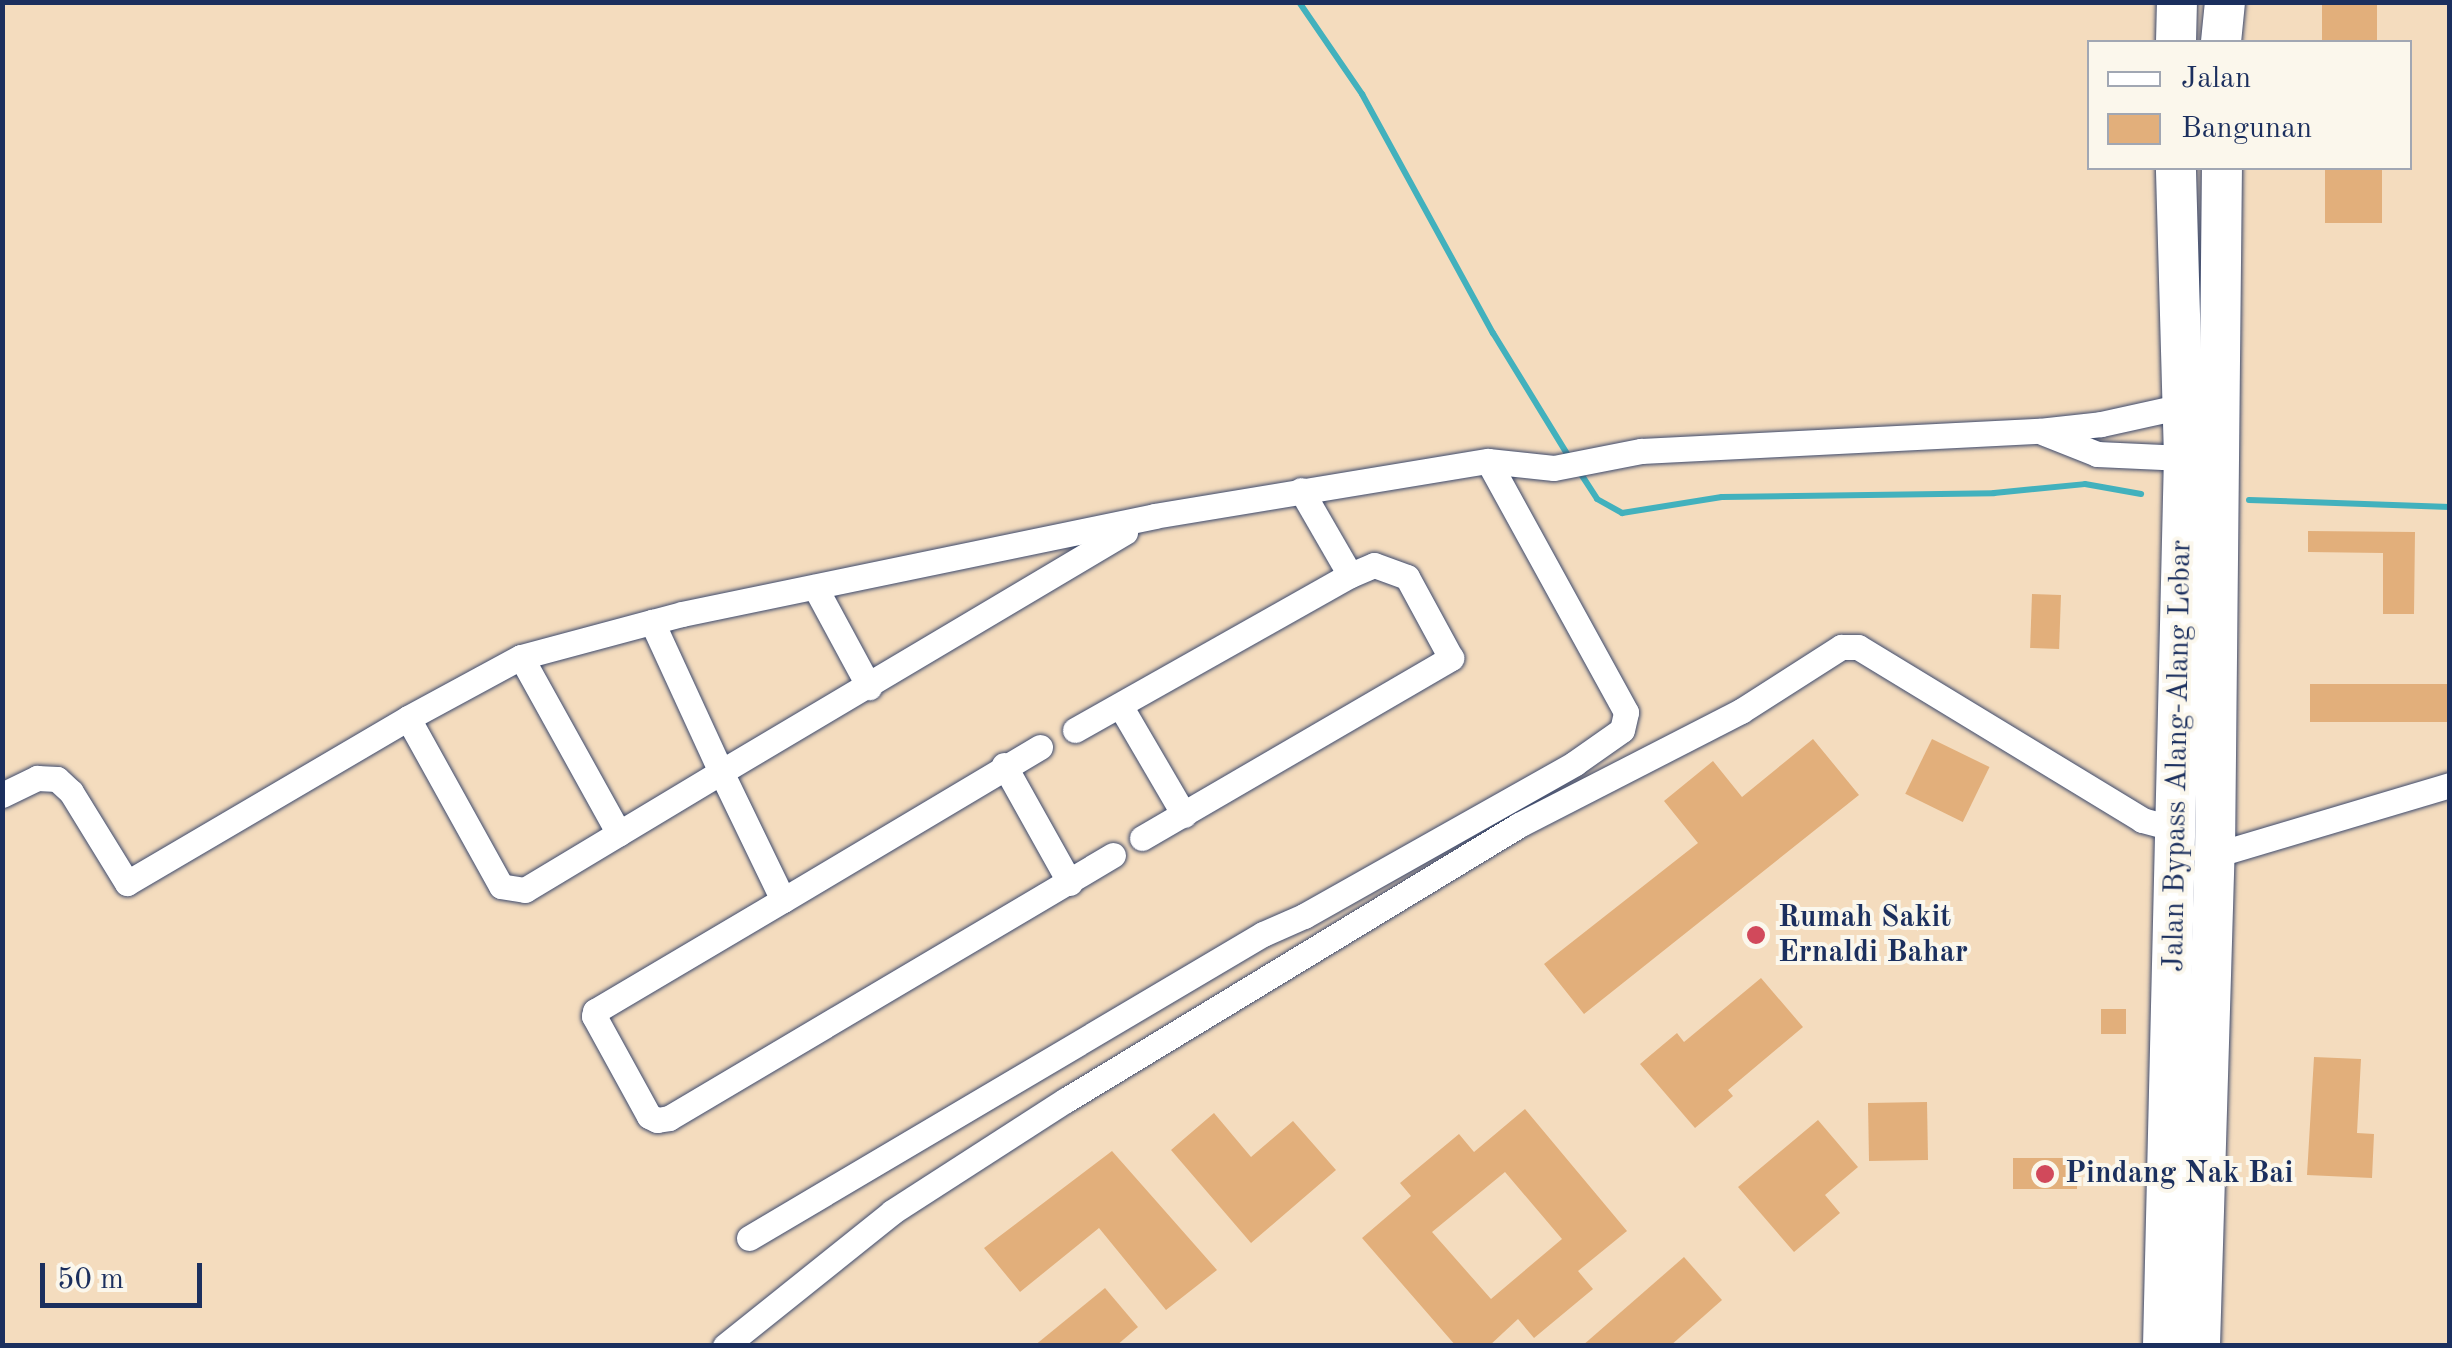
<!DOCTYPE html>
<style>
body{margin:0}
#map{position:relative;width:2452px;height:1348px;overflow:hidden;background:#f4dcbe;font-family:"Old Standard TT",serif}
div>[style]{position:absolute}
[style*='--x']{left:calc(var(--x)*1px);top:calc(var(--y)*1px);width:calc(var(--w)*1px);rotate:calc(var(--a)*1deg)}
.stream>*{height:6px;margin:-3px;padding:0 3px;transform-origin:3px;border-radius:3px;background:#42b1bd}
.building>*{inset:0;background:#e2af7b;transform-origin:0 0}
.roads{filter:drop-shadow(0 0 2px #3c496c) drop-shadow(0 0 2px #3c496c)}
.minor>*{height:25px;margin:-12.5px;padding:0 12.5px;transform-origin:12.5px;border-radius:12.5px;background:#fff}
.trunk>*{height:40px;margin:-20px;padding:0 20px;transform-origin:20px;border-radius:20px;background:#fff}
.dots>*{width:28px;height:28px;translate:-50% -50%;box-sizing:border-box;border:5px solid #fbf7ec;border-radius:50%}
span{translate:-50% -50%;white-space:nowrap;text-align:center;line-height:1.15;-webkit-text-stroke:8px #fbf7ec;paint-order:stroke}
.street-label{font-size:30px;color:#1b2f5e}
.poi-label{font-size:30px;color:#1b2f5e;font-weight:700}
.left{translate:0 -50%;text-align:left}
.frame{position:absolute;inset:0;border:5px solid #1b2f5e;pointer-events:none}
.legend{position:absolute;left:2087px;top:40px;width:325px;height:130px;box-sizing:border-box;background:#fbf7ec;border:2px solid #a1a7b3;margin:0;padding:12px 18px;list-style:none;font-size:30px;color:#1b2f5e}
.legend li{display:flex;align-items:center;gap:20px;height:50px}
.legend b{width:50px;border:2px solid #a1a7b3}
.scale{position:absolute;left:40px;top:1263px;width:162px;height:45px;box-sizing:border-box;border:5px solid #1b2f5e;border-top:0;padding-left:12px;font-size:30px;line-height:35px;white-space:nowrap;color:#1b2f5e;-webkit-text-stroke:8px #fbf7ec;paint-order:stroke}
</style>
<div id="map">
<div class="stream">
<i style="--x:1299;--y:2;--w:112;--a:55.6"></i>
<i style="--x:1362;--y:94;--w:273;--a:61.3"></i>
<i style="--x:1493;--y:333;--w:145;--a:58.5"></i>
<i style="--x:1579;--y:471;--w:33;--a:57"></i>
<i style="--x:1597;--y:499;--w:29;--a:29"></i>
<i style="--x:1622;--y:513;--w:101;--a:-9.1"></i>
<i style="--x:1722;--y:497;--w:272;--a:-0.8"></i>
<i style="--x:1994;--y:493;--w:91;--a:-5.6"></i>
<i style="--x:2085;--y:484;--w:57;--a:10.1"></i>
<i style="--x:2249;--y:500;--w:201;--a:2"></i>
</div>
<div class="building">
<i style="left:2322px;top:2px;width:55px;height:40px"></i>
<i style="left:2325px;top:168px;width:57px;height:55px"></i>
<i style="clip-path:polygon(2308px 531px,2415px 532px,2414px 614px,2383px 614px,2383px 553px,2308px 552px)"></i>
<i style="left:2032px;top:594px;width:29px;height:54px;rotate:2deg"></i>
<i style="left:2450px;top:684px;width:38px;height:140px;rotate:90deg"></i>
<i style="clip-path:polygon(1813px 739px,1859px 795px,1584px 1014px,1544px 964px,1698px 843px,1664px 801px,1713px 761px,1742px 797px)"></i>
<i style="left:1932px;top:739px;width:64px;height:61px;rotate:26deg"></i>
<i style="clip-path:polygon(1761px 978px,1803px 1027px,1728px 1090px,1733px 1096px,1695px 1128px,1640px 1064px,1677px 1033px,1684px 1042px)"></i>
<i style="left:2101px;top:1009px;width:25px;height:25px"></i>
<i style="clip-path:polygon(2314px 1057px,2361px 1059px,2357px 1133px,2374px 1134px,2372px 1178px,2307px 1175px)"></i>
<i style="left:1927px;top:1102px;width:58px;height:59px;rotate:89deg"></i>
<i style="clip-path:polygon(evenodd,1525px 1109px,1627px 1231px,1578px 1271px,1593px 1289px,1534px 1338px,1518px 1319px,1489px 1346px,1456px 1346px,1362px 1238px,1411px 1196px,1400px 1183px,1459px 1134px,1474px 1152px,1525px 1109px,1505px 1172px,1562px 1239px,1491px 1299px,1432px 1232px,1505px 1172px)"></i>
<i style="clip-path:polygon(1214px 1113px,1251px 1157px,1293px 1121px,1336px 1170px,1251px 1243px,1171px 1150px)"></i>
<i style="clip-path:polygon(1818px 1120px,1858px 1167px,1825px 1195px,1840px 1213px,1794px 1252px,1738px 1187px)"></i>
<i style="clip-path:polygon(1112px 1151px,1217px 1270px,1166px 1310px,1099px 1228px,1020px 1292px,984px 1248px)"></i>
<i style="left:2077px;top:1158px;width:31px;height:64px;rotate:90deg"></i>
<i style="clip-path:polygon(1684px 1257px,1722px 1300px,1670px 1346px,1582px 1346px)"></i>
<i style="clip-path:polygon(1105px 1288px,1138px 1327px,1116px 1346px,1034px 1346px)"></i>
</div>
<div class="roads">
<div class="minor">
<i style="--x:2044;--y:433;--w:57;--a:21.6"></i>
<i style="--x:2097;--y:454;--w:87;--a:2.6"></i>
<i style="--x:815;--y:587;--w:114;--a:61.6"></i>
<i style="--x:652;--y:622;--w:165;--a:65.3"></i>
<i style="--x:721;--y:772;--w:229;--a:149"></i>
<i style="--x:525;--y:890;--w:24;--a:-171"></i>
<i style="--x:501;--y:886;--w:192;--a:-119"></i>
<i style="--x:408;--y:718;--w:128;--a:-28.4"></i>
<i style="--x:521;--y:657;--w:136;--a:-15"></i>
<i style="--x:652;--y:622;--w:31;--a:-15"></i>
<i style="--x:682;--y:614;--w:482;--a:-11.7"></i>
<i style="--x:1154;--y:516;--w:338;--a:-9.4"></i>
<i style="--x:1488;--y:461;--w:66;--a:6.1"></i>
<i style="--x:1554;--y:468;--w:89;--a:-11.1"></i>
<i style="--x:1641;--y:451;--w:399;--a:-2.9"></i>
<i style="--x:2039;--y:431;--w:62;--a:-6.4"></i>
<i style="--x:2101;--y:424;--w:84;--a:-12.4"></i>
<i style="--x:521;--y:657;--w:202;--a:61"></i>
<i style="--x:1121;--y:707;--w:125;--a:59.7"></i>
<i style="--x:1075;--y:730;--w:316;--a:-29.4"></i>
<i style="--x:1350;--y:575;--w:98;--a:-120"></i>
<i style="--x:1040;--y:747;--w:299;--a:149.2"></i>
<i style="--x:783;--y:900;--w:142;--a:-115.8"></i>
<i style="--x:721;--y:772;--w:470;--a:-30.7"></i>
<i style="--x:1004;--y:765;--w:135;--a:60.8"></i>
<i style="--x:2;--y:795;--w:39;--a:-26"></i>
<i style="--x:37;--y:778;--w:20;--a:3"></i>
<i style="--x:57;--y:779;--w:19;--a:43"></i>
<i style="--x:71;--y:792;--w:107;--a:58.4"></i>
<i style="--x:127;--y:883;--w:326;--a:-30.4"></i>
<i style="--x:1142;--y:838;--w:358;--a:-30.2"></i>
<i style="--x:1451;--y:658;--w:92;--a:-118.5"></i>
<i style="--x:1407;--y:577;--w:35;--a:-160"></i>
<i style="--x:1374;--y:565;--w:26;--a:157"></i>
<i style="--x:2215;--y:855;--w:245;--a:-16.6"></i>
<i style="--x:783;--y:900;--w:218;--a:149.4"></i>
<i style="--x:595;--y:1011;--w:5;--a:101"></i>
<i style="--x:594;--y:1016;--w:114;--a:61.2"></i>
<i style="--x:649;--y:1116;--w:9;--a:27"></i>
<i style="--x:657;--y:1120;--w:12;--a:-9"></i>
<i style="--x:669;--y:1118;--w:516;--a:-30.64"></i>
<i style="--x:749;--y:1238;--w:597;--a:-30.6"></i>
<i style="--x:1263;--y:934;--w:45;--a:-23.7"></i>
<i style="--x:1304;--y:916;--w:311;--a:-29.4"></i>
<i style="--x:1575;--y:763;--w:57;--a:-35.1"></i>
<i style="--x:1622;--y:730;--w:18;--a:-77"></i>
<i style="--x:1626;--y:712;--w:286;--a:-118.8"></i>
<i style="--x:725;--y:1346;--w:214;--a:-38.7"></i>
<i style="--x:892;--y:1212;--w:207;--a:-32.8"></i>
<i style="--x:1066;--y:1100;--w:530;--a:-31.26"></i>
<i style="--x:1519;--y:825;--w:250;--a:-27.2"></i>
<i style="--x:1741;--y:711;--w:119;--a:-32.6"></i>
<i style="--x:1841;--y:647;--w:17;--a:0"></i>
<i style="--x:1858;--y:647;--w:333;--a:31.3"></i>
<i style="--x:2142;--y:820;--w:34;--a:15"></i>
</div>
<div class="trunk">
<i style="--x:2176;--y:42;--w:40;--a:-88.6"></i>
<i style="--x:2221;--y:42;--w:40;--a:-84.3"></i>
<i style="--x:2163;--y:1346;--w:888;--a:-88.65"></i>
<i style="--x:2184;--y:458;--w:290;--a:-91.6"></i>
<i style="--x:2200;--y:1346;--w:491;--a:-88.3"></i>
<i style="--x:2215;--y:855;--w:687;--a:-89.42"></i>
</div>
</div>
<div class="dots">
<i style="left:1756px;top:935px;background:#d1495b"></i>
<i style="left:2045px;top:1174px;background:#d1495b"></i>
</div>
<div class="street-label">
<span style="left:2178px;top:756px;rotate:-89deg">Jalan Bypass Alang-Alang Lebar</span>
</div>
<div class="poi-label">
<span class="left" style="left:1778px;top:935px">Rumah Sakit<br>Ernaldi Bahar</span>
<span class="left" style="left:2065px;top:1174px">Pindang Nak Bai</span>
</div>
<div class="frame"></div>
<ul class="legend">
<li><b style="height:12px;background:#fff"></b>Jalan</li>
<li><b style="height:28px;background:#e2af7b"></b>Bangunan</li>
</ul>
<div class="scale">50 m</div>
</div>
